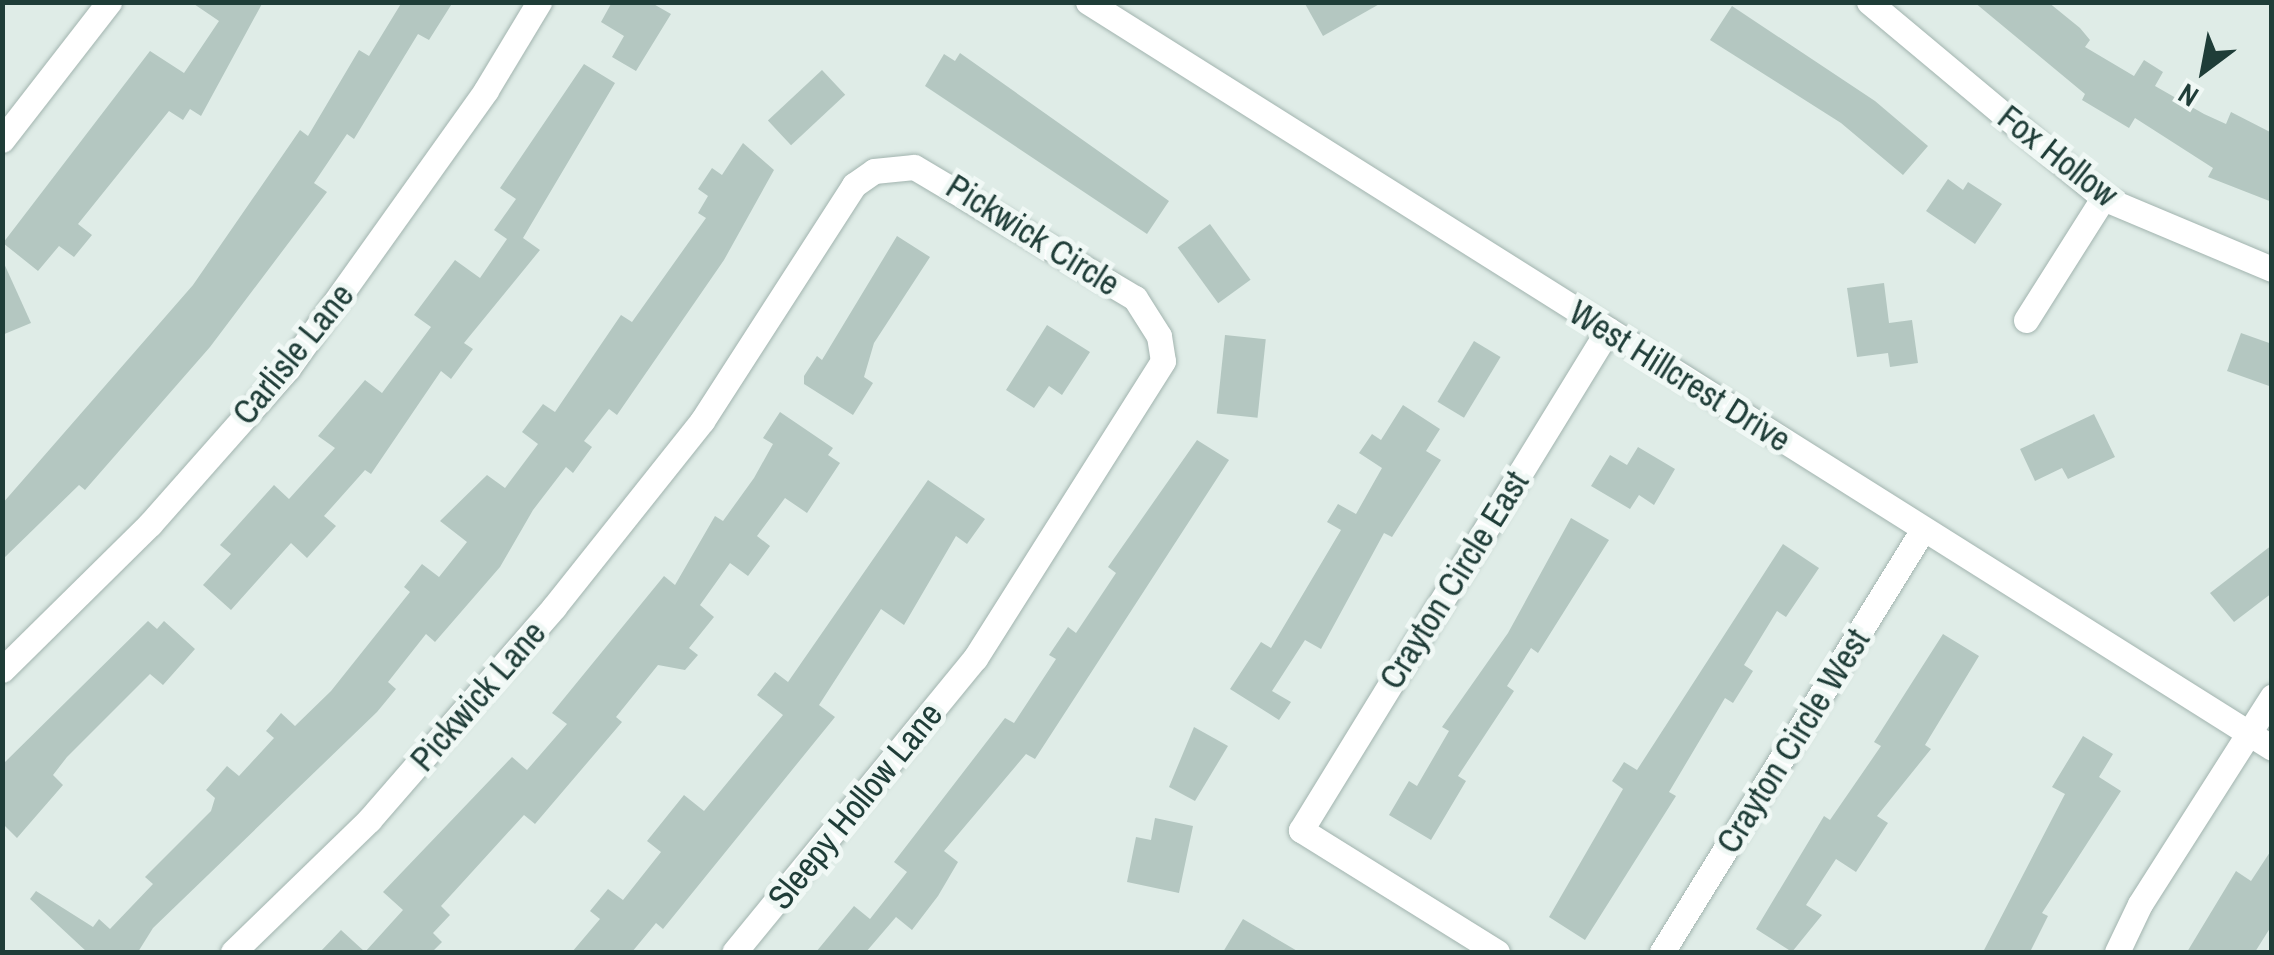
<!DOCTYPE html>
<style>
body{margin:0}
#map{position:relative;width:2274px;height:955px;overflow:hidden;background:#dfece7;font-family:"Archivo Narrow",sans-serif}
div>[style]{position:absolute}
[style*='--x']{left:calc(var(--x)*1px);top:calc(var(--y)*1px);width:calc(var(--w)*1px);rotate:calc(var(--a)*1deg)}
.building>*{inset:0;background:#b4c7c1;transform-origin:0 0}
.roads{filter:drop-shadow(0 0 2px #a2b4af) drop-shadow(0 0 2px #a2b4af)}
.minor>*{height:25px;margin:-12.5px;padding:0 12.5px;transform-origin:12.5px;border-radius:12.5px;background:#fff}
span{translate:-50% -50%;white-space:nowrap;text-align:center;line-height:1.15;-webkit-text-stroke:10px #f0f8f5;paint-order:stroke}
.street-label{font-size:35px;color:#1f3d38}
.frame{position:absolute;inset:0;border:5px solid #1f3d38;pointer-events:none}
.north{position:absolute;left:2154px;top:20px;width:100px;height:100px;-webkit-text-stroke:8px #f0f8f5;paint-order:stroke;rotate:212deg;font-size:28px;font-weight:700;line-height:40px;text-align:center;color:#1f3d38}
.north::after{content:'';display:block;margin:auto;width:35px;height:45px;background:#1f3d38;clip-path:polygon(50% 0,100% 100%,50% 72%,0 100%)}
</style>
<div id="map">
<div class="building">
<i style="clip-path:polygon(191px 2px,263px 2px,201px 116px,190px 109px,183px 120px,169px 111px,78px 224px,92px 235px,74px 257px,59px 246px,38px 271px,3px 243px,150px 51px,184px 73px,219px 21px)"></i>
<i style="clip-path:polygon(402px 2px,453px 2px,429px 40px,418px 34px,354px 139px,347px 134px,314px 183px,327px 192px,210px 347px,85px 490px,79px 485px,2px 560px,2px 504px,193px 285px,300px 130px,308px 136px,359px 50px,369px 56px)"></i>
<i style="clip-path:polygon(612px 2px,650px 2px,671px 14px,636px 71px,612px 57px,624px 36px,601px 22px)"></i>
<i style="clip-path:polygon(1304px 2px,1383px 2px,1323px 36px)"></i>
<i style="clip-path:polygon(1974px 2px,2048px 2px,2080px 28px,2090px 40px,2085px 47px,2134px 76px,2144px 60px,2163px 72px,2155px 86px,2204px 114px,2226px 124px,2231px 112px,2272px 133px,2272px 202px,2208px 177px,2213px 168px,2135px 118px,2129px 128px,2082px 100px,2085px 94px)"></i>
<i style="clip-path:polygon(1732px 6px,1875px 101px,1928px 146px,1903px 175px,1841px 123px,1710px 40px)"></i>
<i style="clip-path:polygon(960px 53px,1169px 201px,1147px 234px,925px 86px,944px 54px,955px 61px)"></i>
<i style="clip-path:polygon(584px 64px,615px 83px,523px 238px,540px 250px,464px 343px,473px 349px,451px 379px,441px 371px,371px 474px,365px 470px,324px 516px,336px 526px,307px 558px,291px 543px,231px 610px,203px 585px,231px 554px,220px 545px,274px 485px,289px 499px,335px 448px,318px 436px,365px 380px,382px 393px,431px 327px,414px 315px,455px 260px,480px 278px,507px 239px,494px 230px,516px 199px,500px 188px)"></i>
<i style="left:822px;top:70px;width:34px;height:74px;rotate:47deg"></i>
<i style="clip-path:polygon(743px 143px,774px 170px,724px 260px,617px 415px,609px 409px,584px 441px,592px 447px,573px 473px,566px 467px,533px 510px,500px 567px,435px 642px,426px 634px,388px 682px,396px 689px,377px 712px,153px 928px,138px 952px,87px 952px,30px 899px,36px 891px,93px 927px,99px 919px,110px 929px,153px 884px,145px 877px,211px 811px,215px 798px,206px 790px,227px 766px,239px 776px,274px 738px,266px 731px,281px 713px,295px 726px,331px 691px,410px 592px,404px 587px,422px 564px,439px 577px,467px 542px,440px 521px,487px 475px,505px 488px,538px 444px,522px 432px,543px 404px,555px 412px,621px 315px,632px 322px,706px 218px,698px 213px,708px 196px,698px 189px,712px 168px,722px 175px)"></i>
<i style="clip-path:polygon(1948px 179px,1963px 190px,1968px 182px,2002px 204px,1975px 244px,1926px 211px)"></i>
<i style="left:1210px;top:224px;width:69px;height:40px;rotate:54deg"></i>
<i style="clip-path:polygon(897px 236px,930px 257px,874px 343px,864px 377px,873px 383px,853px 415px,804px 384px,804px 376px,817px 356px,822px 360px)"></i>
<i style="clip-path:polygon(2px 259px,31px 323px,2px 335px)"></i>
<i style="clip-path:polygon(1884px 283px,1889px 323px,1912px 320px,1918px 363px,1890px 367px,1888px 353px,1857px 357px,1847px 288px)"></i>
<i style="clip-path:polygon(1047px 325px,1090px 352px,1062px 395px,1049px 386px,1034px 408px,1006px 390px)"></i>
<i style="clip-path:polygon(2241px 333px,2272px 344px,2272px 387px,2227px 371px)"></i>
<i style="left:1225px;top:335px;width:41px;height:79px;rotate:6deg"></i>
<i style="left:1474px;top:341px;width:31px;height:71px;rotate:31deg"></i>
<i style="clip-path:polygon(1403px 405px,1440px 429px,1426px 451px,1441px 460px,1392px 537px,1384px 533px,1321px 649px,1305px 640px,1272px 691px,1291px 702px,1279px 720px,1230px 689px,1261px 642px,1271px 648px,1341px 530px,1327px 522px,1338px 504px,1356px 514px,1382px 468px,1359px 453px,1372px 434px,1381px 440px)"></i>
<i style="clip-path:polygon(780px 412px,833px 448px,828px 455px,840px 463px,807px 513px,785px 498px,757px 536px,770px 546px,748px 576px,730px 563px,700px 605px,714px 617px,689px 648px,698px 655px,685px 670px,658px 665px,616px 717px,622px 722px,535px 824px,524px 815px,441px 906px,450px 915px,433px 933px,442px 942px,432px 952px,320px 952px,341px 930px,365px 952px,403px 910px,383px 892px,512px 757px,527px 770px,567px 724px,552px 713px,664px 576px,675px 585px,715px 516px,723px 521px,754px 478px,773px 444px,763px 438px)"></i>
<i style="clip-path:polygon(2094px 414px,2115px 457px,2068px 479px,2062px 468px,2035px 481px,2020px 449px)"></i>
<i style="clip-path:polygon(1197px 440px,1229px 460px,1035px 759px,1026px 754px,944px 851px,958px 862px,938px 896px,912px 930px,896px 917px,866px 952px,816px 952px,854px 906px,870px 919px,907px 872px,894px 862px,1005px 718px,1014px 723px,1056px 659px,1049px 655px,1068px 627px,1076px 633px,1116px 573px,1108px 567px)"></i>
<i style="clip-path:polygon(1638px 447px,1675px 469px,1654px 505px,1639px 495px,1630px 509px,1591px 486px,1610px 455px,1627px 465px)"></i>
<i style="clip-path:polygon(928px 480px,985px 519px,967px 544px,956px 536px,904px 625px,881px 609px,819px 705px,835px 717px,663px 929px,656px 923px,632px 952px,572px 952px,600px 919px,590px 911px,608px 889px,623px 900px,661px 852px,647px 841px,684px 795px,704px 811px,783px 715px,757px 695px,775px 672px,788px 682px)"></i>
<i style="clip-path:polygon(1571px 518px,1609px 540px,1538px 653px,1531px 648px,1507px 686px,1514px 691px,1458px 776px,1466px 781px,1431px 840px,1389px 815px,1409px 781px,1417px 786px,1449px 731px,1442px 727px,1508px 633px)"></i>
<i style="clip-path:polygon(1783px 544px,1819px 568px,1786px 617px,1777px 611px,1744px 665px,1753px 671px,1733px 703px,1725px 698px,1669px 792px,1676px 796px,1585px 940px,1549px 917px,1623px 789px,1612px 781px,1624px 762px,1637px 770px)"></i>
<i style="clip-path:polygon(2272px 545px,2272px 593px,2234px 622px,2210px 593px)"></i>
<i style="clip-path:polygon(148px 621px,157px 629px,164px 621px,195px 649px,163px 685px,150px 674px,67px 757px,53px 775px,63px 785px,17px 838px,2px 823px,2px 765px)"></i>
<i style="clip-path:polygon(1943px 634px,1979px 656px,1925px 745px,1931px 749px,1877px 816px,1888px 823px,1856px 872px,1836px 859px,1806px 905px,1822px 915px,1792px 952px,1756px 929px,1824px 816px,1830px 820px,1881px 746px,1874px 742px)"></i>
<i style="clip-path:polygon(1194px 727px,1228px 746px,1195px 801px,1169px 787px)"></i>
<i style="clip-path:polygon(2083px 736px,2113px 754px,2099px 777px,2121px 791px,2042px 913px,2048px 916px,2030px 952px,1983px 952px,2065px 794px,2052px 787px)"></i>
<i style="clip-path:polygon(1155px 818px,1193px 826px,1179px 893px,1127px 882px,1136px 837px,1151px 840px)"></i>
<i style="clip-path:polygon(2272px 849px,2272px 925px,2255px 952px,2187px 952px,2236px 871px,2251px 881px)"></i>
<i style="clip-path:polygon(1243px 919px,1299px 952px,1223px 952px)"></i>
</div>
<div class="roads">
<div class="minor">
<i style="--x:1088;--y:2;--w:1399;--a:32.21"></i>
<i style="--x:1869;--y:2;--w:305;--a:39.9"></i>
<i style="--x:2103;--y:198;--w:183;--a:22.8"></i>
<i style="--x:2;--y:140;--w:175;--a:-52.2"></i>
<i style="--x:2026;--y:320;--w:144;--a:-57.7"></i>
<i style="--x:2;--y:670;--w:208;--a:-44.6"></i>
<i style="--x:150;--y:524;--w:208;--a:-48.5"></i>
<i style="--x:288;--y:368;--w:341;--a:-54.5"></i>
<i style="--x:486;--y:90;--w:103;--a:-58.9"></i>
<i style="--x:233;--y:952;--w:190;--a:-44.1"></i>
<i style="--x:369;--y:820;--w:282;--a:-49"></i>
<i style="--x:554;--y:607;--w:238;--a:-51.5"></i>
<i style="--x:702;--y:421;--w:281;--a:-57.2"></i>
<i style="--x:854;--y:185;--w:24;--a:-35"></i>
<i style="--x:874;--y:171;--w:40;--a:-5.7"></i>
<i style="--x:914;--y:167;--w:257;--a:30.7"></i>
<i style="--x:1135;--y:298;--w:45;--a:57.7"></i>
<i style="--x:1159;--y:336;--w:25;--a:81"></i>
<i style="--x:1163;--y:361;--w:352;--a:122.3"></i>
<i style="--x:975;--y:658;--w:380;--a:129.3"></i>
<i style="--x:1497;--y:952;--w:231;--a:-148.1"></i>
<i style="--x:1301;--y:830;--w:587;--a:-58.45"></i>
<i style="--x:1662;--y:952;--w:496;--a:-58.3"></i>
<i style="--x:2117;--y:952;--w:53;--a:-64.4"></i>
<i style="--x:2140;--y:904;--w:246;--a:-57.5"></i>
</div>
</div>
<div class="street-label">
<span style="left:2058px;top:156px;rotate:38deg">Fox Hollow</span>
<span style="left:1033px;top:235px;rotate:32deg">Pickwick Circle</span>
<span style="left:293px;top:354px;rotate:-51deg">Carlisle Lane</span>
<span style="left:1680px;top:376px;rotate:32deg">West Hillcrest Drive</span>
<span style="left:1454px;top:580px;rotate:-58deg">Crayton Circle East</span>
<span style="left:478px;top:696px;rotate:-49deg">Pickwick Lane</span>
<span style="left:1793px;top:741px;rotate:-58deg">Crayton Circle West</span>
<span style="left:855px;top:806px;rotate:-51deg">Sleepy Hollow Lane</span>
</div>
<div class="frame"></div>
<div class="north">N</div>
</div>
